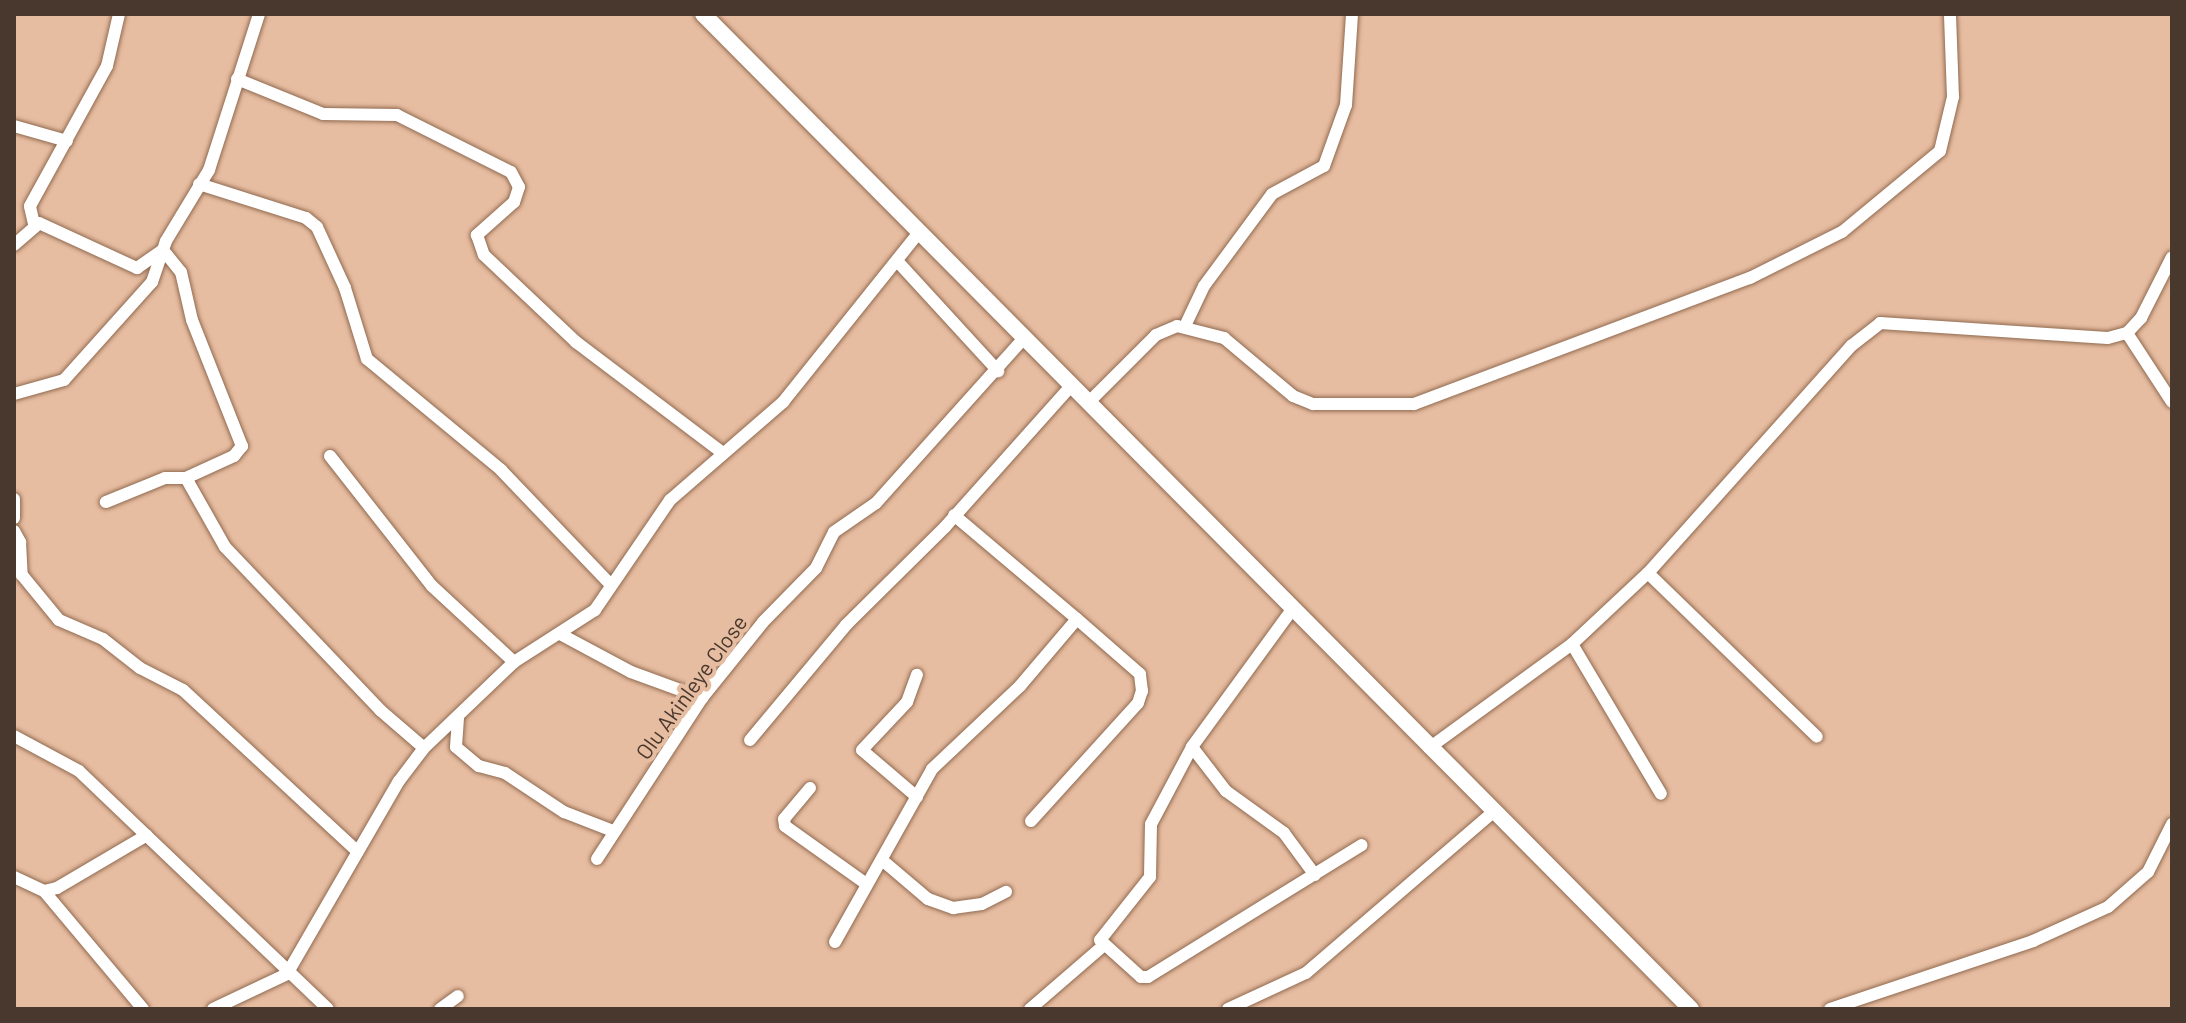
<!DOCTYPE html>
<style>
body{margin:0}
#map{position:relative;width:2186px;height:1023px;overflow:hidden;background:#e7bda1;font-family:Barlow,sans-serif}
div>[style]{position:absolute}
[style*='--x']{left:calc(var(--x)*1px);top:calc(var(--y)*1px);width:calc(var(--w)*1px);rotate:calc(var(--a)*1deg)}
.roads{filter:drop-shadow(0 0 2px #906a50) drop-shadow(0 0 2px #906a50)}
.minor>*{height:12px;margin:-6px;padding:0 6px;transform-origin:6px;border-radius:6px;background:#fff}
.secondary>*{height:16px;margin:-8px;padding:0 8px;transform-origin:8px;border-radius:8px;background:#fff}
span{translate:-50% -50%;white-space:nowrap;text-align:center;line-height:1.15;-webkit-text-stroke:8px #e7bda1;paint-order:stroke}
.street-label{font-size:22px;color:#49382d}
.frame{position:absolute;inset:0;border:16px solid #49382d;pointer-events:none}
</style>
<div id="map">
<div class="roads">
<div class="minor">
<i style="--x:237;--y:79;--w:93;--a:22.1"></i>
<i style="--x:323;--y:114;--w:74;--a:0.8"></i>
<i style="--x:397;--y:115;--w:127;--a:26.6"></i>
<i style="--x:511;--y:172;--w:17;--a:62"></i>
<i style="--x:519;--y:187;--w:16;--a:108"></i>
<i style="--x:514;--y:202;--w:50;--a:138.3"></i>
<i style="--x:477;--y:235;--w:21;--a:71"></i>
<i style="--x:484;--y:255;--w:127;--a:43.4"></i>
<i style="--x:576;--y:342;--w:184;--a:37.1"></i>
<i style="--x:14;--y:126;--w:55;--a:15.8"></i>
<i style="--x:199;--y:184;--w:112;--a:17.6"></i>
<i style="--x:306;--y:218;--w:14;--a:39"></i>
<i style="--x:317;--y:227;--w:67;--a:65.3"></i>
<i style="--x:345;--y:288;--w:74;--a:72.8"></i>
<i style="--x:367;--y:359;--w:174;--a:39.6"></i>
<i style="--x:501;--y:470;--w:158;--a:46.3"></i>
<i style="--x:34;--y:224;--w:18;--a:-103"></i>
<i style="--x:30;--y:206;--w:160;--a:-61.2"></i>
<i style="--x:107;--y:66;--w:53;--a:-77"></i>
<i style="--x:14;--y:245;--w:33;--a:-41"></i>
<i style="--x:39;--y:223;--w:108;--a:24.7"></i>
<i style="--x:137;--y:268;--w:32;--a:-35"></i>
<i style="--x:163;--y:250;--w:28;--a:51"></i>
<i style="--x:181;--y:272;--w:49;--a:77.1"></i>
<i style="--x:192;--y:320;--w:136;--a:68.4"></i>
<i style="--x:242;--y:446;--w:13;--a:129"></i>
<i style="--x:234;--y:456;--w:53;--a:155.4"></i>
<i style="--x:186;--y:478;--w:21;--a:180"></i>
<i style="--x:165;--y:478;--w:64;--a:157.9"></i>
<i style="--x:899;--y:263;--w:147;--a:47.5"></i>
<i style="--x:1185;--y:326;--w:44;--a:-64.6"></i>
<i style="--x:1204;--y:286;--w:114;--a:-53.5"></i>
<i style="--x:1272;--y:194;--w:59;--a:-28.3"></i>
<i style="--x:1324;--y:166;--w:65;--a:-70.2"></i>
<i style="--x:1346;--y:105;--w:91;--a:-86.2"></i>
<i style="--x:2127;--y:333;--w:82;--a:56.9"></i>
<i style="--x:14;--y:394;--w:52;--a:-15.6"></i>
<i style="--x:64;--y:380;--w:132;--a:-48.1"></i>
<i style="--x:152;--y:282;--w:43;--a:-71.1"></i>
<i style="--x:166;--y:241;--w:83;--a:-58.8"></i>
<i style="--x:209;--y:170;--w:164;--a:-72.2"></i>
<i style="--x:1088;--y:403;--w:96;--a:-45"></i>
<i style="--x:1156;--y:335;--w:23;--a:-23"></i>
<i style="--x:1177;--y:326;--w:49;--a:14.3"></i>
<i style="--x:1224;--y:338;--w:90;--a:40"></i>
<i style="--x:1293;--y:396;--w:22;--a:22"></i>
<i style="--x:1313;--y:404;--w:101;--a:0"></i>
<i style="--x:1414;--y:404;--w:359;--a:-20.6"></i>
<i style="--x:1750;--y:278;--w:103;--a:-26.6"></i>
<i style="--x:1842;--y:232;--w:127;--a:-39.6"></i>
<i style="--x:1940;--y:151;--w:56;--a:-76.5"></i>
<i style="--x:1953;--y:97;--w:83;--a:-92.1"></i>
<i style="--x:330;--y:456;--w:165;--a:51.9"></i>
<i style="--x:432;--y:586;--w:112;--a:42.8"></i>
<i style="--x:186;--y:478;--w:79;--a:60.5"></i>
<i style="--x:225;--y:547;--w:225;--a:46.4"></i>
<i style="--x:380;--y:710;--w:58;--a:40.8"></i>
<i style="--x:14;--y:499;--w:19;--a:90"></i>
<i style="--x:14;--y:531;--w:13;--a:61"></i>
<i style="--x:20;--y:542;--w:33;--a:87"></i>
<i style="--x:22;--y:575;--w:58;--a:50.6"></i>
<i style="--x:59;--y:620;--w:48;--a:23.4"></i>
<i style="--x:103;--y:639;--w:47;--a:38.1"></i>
<i style="--x:140;--y:668;--w:48;--a:27.1"></i>
<i style="--x:183;--y:690;--w:238;--a:42.8"></i>
<i style="--x:1648;--y:573;--w:235;--a:44.1"></i>
<i style="--x:1291;--y:611;--w:168;--a:126.1"></i>
<i style="--x:1192;--y:747;--w:87;--a:118"></i>
<i style="--x:1151;--y:824;--w:53;--a:91.1"></i>
<i style="--x:1150;--y:877;--w:80;--a:128.4"></i>
<i style="--x:1100;--y:940;--w:55;--a:42.1"></i>
<i style="--x:1141;--y:977;--w:7;--a:0"></i>
<i style="--x:1148;--y:977;--w:251;--a:-31.7"></i>
<i style="--x:562;--y:635;--w:78;--a:28.2"></i>
<i style="--x:631;--y:672;--w:76;--a:20.1"></i>
<i style="--x:1572;--y:644;--w:174;--a:59.3"></i>
<i style="--x:458;--y:718;--w:29;--a:94"></i>
<i style="--x:456;--y:747;--w:30;--a:40"></i>
<i style="--x:479;--y:766;--w:27;--a:15"></i>
<i style="--x:505;--y:773;--w:71;--a:33.5"></i>
<i style="--x:564;--y:812;--w:53;--a:21.2"></i>
<i style="--x:14;--y:736;--w:74;--a:28.3"></i>
<i style="--x:79;--y:771;--w:344;--a:43.7"></i>
<i style="--x:750;--y:740;--w:150;--a:-50.1"></i>
<i style="--x:846;--y:625;--w:139;--a:-44.7"></i>
<i style="--x:945;--y:527;--w:189;--a:-48.2"></i>
<i style="--x:1192;--y:747;--w:56;--a:52.3"></i>
<i style="--x:1226;--y:791;--w:72;--a:35.9"></i>
<i style="--x:1284;--y:833;--w:52;--a:53.6"></i>
<i style="--x:1429;--y:748;--w:177;--a:-36"></i>
<i style="--x:1572;--y:644;--w:104;--a:-43.1"></i>
<i style="--x:1648;--y:573;--w:305;--a:-48.2"></i>
<i style="--x:1851;--y:346;--w:37;--a:-38"></i>
<i style="--x:1880;--y:323;--w:228;--a:3.8"></i>
<i style="--x:2108;--y:338;--w:20;--a:-15"></i>
<i style="--x:2127;--y:333;--w:21;--a:-47"></i>
<i style="--x:2141;--y:318;--w:68;--a:-63.1"></i>
<i style="--x:810;--y:788;--w:40;--a:130"></i>
<i style="--x:784;--y:819;--w:7;--a:82"></i>
<i style="--x:785;--y:826;--w:98;--a:35.5"></i>
<i style="--x:917;--y:797;--w:72;--a:-139.5"></i>
<i style="--x:862;--y:750;--w:66;--a:-46.8"></i>
<i style="--x:907;--y:702;--w:29;--a:-70"></i>
<i style="--x:1031;--y:821;--w:159;--a:-47.8"></i>
<i style="--x:1138;--y:703;--w:13;--a:-72"></i>
<i style="--x:1142;--y:691;--w:17;--a:-97"></i>
<i style="--x:1140;--y:674;--w:84;--a:-138.9"></i>
<i style="--x:597;--y:859;--w:192;--a:-56.9"></i>
<i style="--x:702;--y:698;--w:97;--a:-51.2"></i>
<i style="--x:763;--y:622;--w:76;--a:-45.5"></i>
<i style="--x:816;--y:568;--w:40;--a:-63.4"></i>
<i style="--x:834;--y:532;--w:51;--a:-34.6"></i>
<i style="--x:876;--y:503;--w:219;--a:-48.1"></i>
<i style="--x:882;--y:860;--w:60;--a:40.3"></i>
<i style="--x:928;--y:899;--w:27;--a:20"></i>
<i style="--x:953;--y:908;--w:29;--a:-8"></i>
<i style="--x:982;--y:904;--w:27;--a:-27"></i>
<i style="--x:14;--y:877;--w:33;--a:25"></i>
<i style="--x:44;--y:891;--w:13;--a:-13"></i>
<i style="--x:57;--y:888;--w:104;--a:-30.5"></i>
<i style="--x:44;--y:891;--w:154;--a:50"></i>
<i style="--x:835;--y:942;--w:198;--a:-60.7"></i>
<i style="--x:932;--y:769;--w:121;--a:-43.3"></i>
<i style="--x:1020;--y:686;--w:88;--a:-49.6"></i>
<i style="--x:1077;--y:619;--w:161;--a:-139.8"></i>
<i style="--x:213;--y:1009;--w:82;--a:-25.3"></i>
<i style="--x:287;--y:974;--w:223;--a:-59.9"></i>
<i style="--x:399;--y:781;--w:41;--a:-52.9"></i>
<i style="--x:424;--y:748;--w:124;--a:-43.7"></i>
<i style="--x:514;--y:662;--w:96;--a:-32.7"></i>
<i style="--x:595;--y:610;--w:133;--a:-55.7"></i>
<i style="--x:670;--y:500;--w:150;--a:-40.9"></i>
<i style="--x:783;--y:402;--w:218;--a:-51.3"></i>
<i style="--x:440;--y:1009;--w:22;--a:-36"></i>
<i style="--x:1030;--y:1009;--w:96;--a:-40.8"></i>
<i style="--x:1228;--y:1009;--w:86;--a:-24.8"></i>
<i style="--x:1306;--y:973;--w:247;--a:-40.7"></i>
<i style="--x:1830;--y:1009;--w:214;--a:-18.5"></i>
<i style="--x:2033;--y:941;--w:82;--a:-24.4"></i>
<i style="--x:2108;--y:907;--w:53;--a:-41.2"></i>
<i style="--x:2148;--y:872;--w:54;--a:-63.4"></i>
</div>
<div class="secondary">
<i style="--x:703;--y:14;--w:1402;--a:45.2"></i>
</div>
</div>
<div class="street-label">
<span style="left:691px;top:687px;rotate:-54deg">Olu Akinleye Close</span>
</div>
<div class="frame"></div>
</div>
